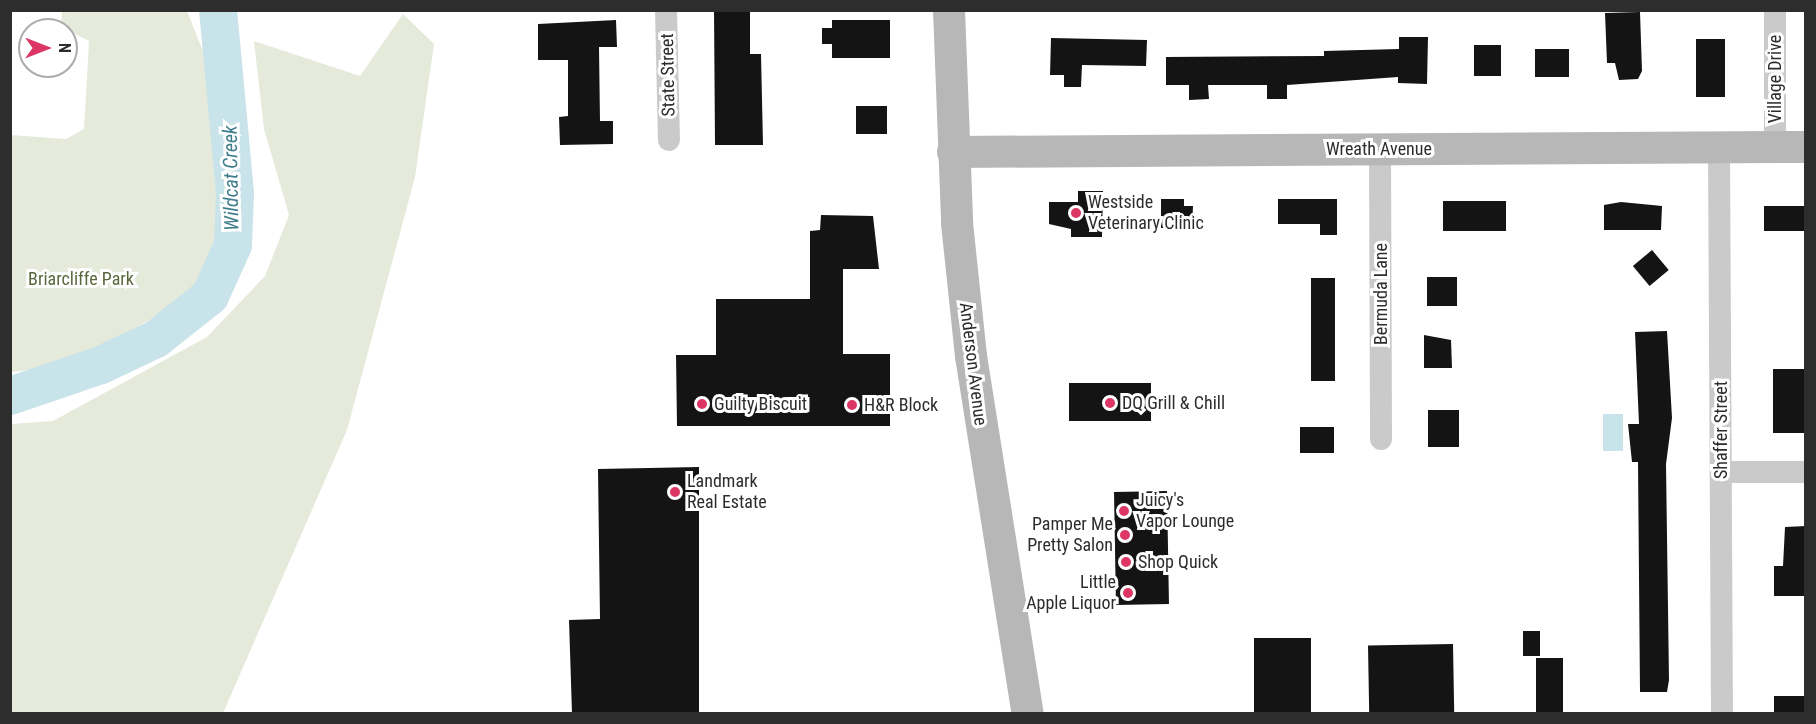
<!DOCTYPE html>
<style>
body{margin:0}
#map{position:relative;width:1816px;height:724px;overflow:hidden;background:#fff;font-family:"Roboto Condensed",sans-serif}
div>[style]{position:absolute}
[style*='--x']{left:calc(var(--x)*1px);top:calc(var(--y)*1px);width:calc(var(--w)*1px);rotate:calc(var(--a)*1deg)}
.green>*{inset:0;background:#e6eadb}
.water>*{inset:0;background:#c8e3e9;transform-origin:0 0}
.river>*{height:38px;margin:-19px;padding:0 19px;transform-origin:19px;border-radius:19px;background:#c8e3e9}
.building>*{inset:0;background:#141414;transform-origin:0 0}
.street>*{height:22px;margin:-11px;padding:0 11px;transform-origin:11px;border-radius:11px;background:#cacaca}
.secondary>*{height:32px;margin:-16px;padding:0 16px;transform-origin:16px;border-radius:16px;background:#b7b7b7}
.dots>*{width:16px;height:16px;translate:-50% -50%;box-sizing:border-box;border:3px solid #fff;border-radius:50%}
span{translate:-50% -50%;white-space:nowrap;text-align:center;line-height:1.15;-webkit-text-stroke:6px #fff;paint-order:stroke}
.street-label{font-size:18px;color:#2d2d2d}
.poi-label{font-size:18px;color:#2d2d2d}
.left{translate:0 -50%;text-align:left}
.right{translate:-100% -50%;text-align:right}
.park-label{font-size:18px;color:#59673d}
.water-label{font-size:20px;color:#3f7d8b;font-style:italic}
.frame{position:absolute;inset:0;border:12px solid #2d2d2d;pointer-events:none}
.north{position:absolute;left:18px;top:18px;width:60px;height:60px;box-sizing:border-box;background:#fff;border:2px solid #ababab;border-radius:50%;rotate:90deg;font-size:16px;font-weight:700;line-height:24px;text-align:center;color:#2d2d2d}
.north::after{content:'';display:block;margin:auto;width:21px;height:27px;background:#dd3664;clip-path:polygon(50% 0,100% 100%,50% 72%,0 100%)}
</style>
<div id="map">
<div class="green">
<i style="clip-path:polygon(62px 10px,187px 11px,208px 64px,210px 117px,216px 147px,223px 148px,231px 201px,195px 288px,166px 311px,65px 366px,11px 372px,11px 135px,66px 139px,84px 129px,89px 41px,61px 27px)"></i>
<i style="clip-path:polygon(403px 14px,434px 44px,415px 177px,347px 430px,223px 713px,11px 713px,11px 424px,53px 421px,207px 337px,265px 276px,289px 215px,264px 129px,254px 41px,360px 76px)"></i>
</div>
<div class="water">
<i style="left:1603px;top:414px;width:20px;height:37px"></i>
</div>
<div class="river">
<i style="--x:10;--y:396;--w:96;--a:-18.8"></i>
<i style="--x:101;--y:365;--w:61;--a:-25.3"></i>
<i style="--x:156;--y:339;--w:69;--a:-38.5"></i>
<i style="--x:210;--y:296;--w:56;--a:-65.7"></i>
<i style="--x:233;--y:245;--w:52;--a:-87.8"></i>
<i style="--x:235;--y:193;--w:184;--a:-95.3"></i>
</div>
<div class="building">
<i style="clip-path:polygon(714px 10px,750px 10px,750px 54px,761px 54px,763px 145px,715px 145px)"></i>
<i style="clip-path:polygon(1640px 12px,1642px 71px,1638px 79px,1619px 80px,1615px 63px,1607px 63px,1605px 13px)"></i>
<i style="clip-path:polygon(616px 20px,617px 47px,599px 47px,600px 121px,613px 121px,613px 144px,560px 145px,559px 117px,568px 116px,568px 60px,538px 60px,538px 24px)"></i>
<i style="clip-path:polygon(832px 20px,890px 20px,890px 58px,832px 58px,832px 44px,822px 44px,822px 28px,832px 28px)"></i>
<i style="clip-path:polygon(1399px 37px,1428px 37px,1427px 84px,1398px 83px,1398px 77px,1287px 85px,1287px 99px,1267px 99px,1267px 85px,1208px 85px,1209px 99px,1189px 100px,1189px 85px,1166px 85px,1166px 57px,1324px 56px,1324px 51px,1399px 49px)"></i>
<i style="clip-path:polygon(1051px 38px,1147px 40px,1146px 66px,1082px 65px,1081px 87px,1064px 87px,1064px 75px,1050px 75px)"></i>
<i style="left:1696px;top:39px;width:29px;height:58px"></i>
<i style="left:1474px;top:45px;width:27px;height:31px"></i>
<i style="left:1535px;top:49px;width:34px;height:28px"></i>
<i style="left:856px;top:106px;width:31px;height:28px"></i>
<i style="clip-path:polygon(1078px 191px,1103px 191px,1102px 237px,1071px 237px,1071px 229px,1049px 224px,1049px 202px,1078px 202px)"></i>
<i style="clip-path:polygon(1161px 199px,1184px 199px,1184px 206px,1193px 206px,1192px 228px,1161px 228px)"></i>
<i style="clip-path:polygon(1278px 199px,1337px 199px,1337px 235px,1320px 235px,1320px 224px,1278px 224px)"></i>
<i style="left:1443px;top:201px;width:63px;height:30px"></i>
<i style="clip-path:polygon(1621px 202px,1662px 206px,1661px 230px,1604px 230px,1604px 205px)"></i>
<i style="left:1764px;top:206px;width:42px;height:25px"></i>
<i style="clip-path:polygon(821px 215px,873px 216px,879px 269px,843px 269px,843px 354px,890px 354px,890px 426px,677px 426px,676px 355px,716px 355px,716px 299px,810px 299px,810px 231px,820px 230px)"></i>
<i style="left:1652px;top:250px;width:26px;height:25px;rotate:50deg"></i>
<i style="left:1427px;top:277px;width:30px;height:29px"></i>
<i style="left:1311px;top:278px;width:24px;height:103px"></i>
<i style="clip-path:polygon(1667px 331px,1672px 418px,1666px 464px,1669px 680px,1667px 692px,1640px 692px,1638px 462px,1632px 462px,1628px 424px,1639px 424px,1635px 332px)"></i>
<i style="clip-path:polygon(1424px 335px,1451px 340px,1452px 368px,1424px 368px)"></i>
<i style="left:1773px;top:369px;width:33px;height:64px"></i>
<i style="left:1151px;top:383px;width:38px;height:82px;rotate:90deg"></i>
<i style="left:1428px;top:410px;width:31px;height:37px"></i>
<i style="left:1300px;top:427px;width:34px;height:26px"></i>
<i style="clip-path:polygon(699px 467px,699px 714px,572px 714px,569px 620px,600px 619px,598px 469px)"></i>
<i style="left:1167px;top:491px;width:113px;height:53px;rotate:89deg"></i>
<i style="clip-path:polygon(1806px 526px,1806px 596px,1774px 596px,1774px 566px,1783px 566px,1785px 527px)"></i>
<i style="left:1523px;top:631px;width:17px;height:25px"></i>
<i style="left:1254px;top:638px;width:57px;height:76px"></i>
<i style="left:1453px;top:644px;width:70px;height:85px;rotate:89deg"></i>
<i style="left:1536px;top:658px;width:27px;height:56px"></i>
<i style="left:1804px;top:696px;width:18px;height:30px;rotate:90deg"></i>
</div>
<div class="street">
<i style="--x:666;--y:10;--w:130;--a:88.7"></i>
<i style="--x:1719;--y:147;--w:567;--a:89.7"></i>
<i style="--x:1775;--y:147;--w:137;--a:-90"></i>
<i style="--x:1380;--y:149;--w:290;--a:89.8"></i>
<i style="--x:1721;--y:472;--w:85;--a:0"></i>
</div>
<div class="secondary">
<i style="--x:949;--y:10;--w:213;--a:87.8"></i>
<i style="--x:957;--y:223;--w:134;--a:84"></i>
<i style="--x:971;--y:356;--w:363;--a:81"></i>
<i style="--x:953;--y:152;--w:853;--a:-0.34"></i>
</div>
<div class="dots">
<i style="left:1076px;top:213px;background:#dd3664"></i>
<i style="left:1110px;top:403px;background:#dd3664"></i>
<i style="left:702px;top:404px;background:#dd3664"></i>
<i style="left:852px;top:405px;background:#dd3664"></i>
<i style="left:675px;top:492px;background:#dd3664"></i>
<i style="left:1124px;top:511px;background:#dd3664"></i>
<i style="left:1125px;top:535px;background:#dd3664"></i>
<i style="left:1126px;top:562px;background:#dd3664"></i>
<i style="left:1128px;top:593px;background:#dd3664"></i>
</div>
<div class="street-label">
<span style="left:668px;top:75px;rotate:-91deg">State Street</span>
<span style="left:1775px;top:79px;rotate:-90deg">Village Drive</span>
<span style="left:1379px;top:149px">Wreath Avenue</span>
<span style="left:1381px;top:294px;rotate:-90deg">Bermuda Lane</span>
<span style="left:973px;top:364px;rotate:83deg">Anderson Avenue</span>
<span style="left:1721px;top:430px;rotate:-90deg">Shaffer Street</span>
</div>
<div class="poi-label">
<span class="left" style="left:1088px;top:213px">Westside<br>Veterinary Clinic</span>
<span class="left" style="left:1122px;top:403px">DQ Grill &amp; Chill</span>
<span class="left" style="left:714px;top:404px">Guilty Biscuit</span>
<span class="left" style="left:864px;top:405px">H&amp;R Block</span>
<span class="left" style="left:687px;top:492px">Landmark<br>Real Estate</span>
<span class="left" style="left:1136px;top:511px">Juicy's<br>Vapor Lounge</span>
<span class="right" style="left:1113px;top:535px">Pamper Me<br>Pretty Salon</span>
<span class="left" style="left:1138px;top:562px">Shop Quick</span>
<span class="right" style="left:1116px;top:593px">Little<br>Apple Liquor</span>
</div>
<div class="park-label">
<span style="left:81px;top:279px">Briarcliffe Park</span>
</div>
<div class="water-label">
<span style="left:231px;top:178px;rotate:-91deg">Wildcat Creek</span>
</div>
<div class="frame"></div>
<div class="north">N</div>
</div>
